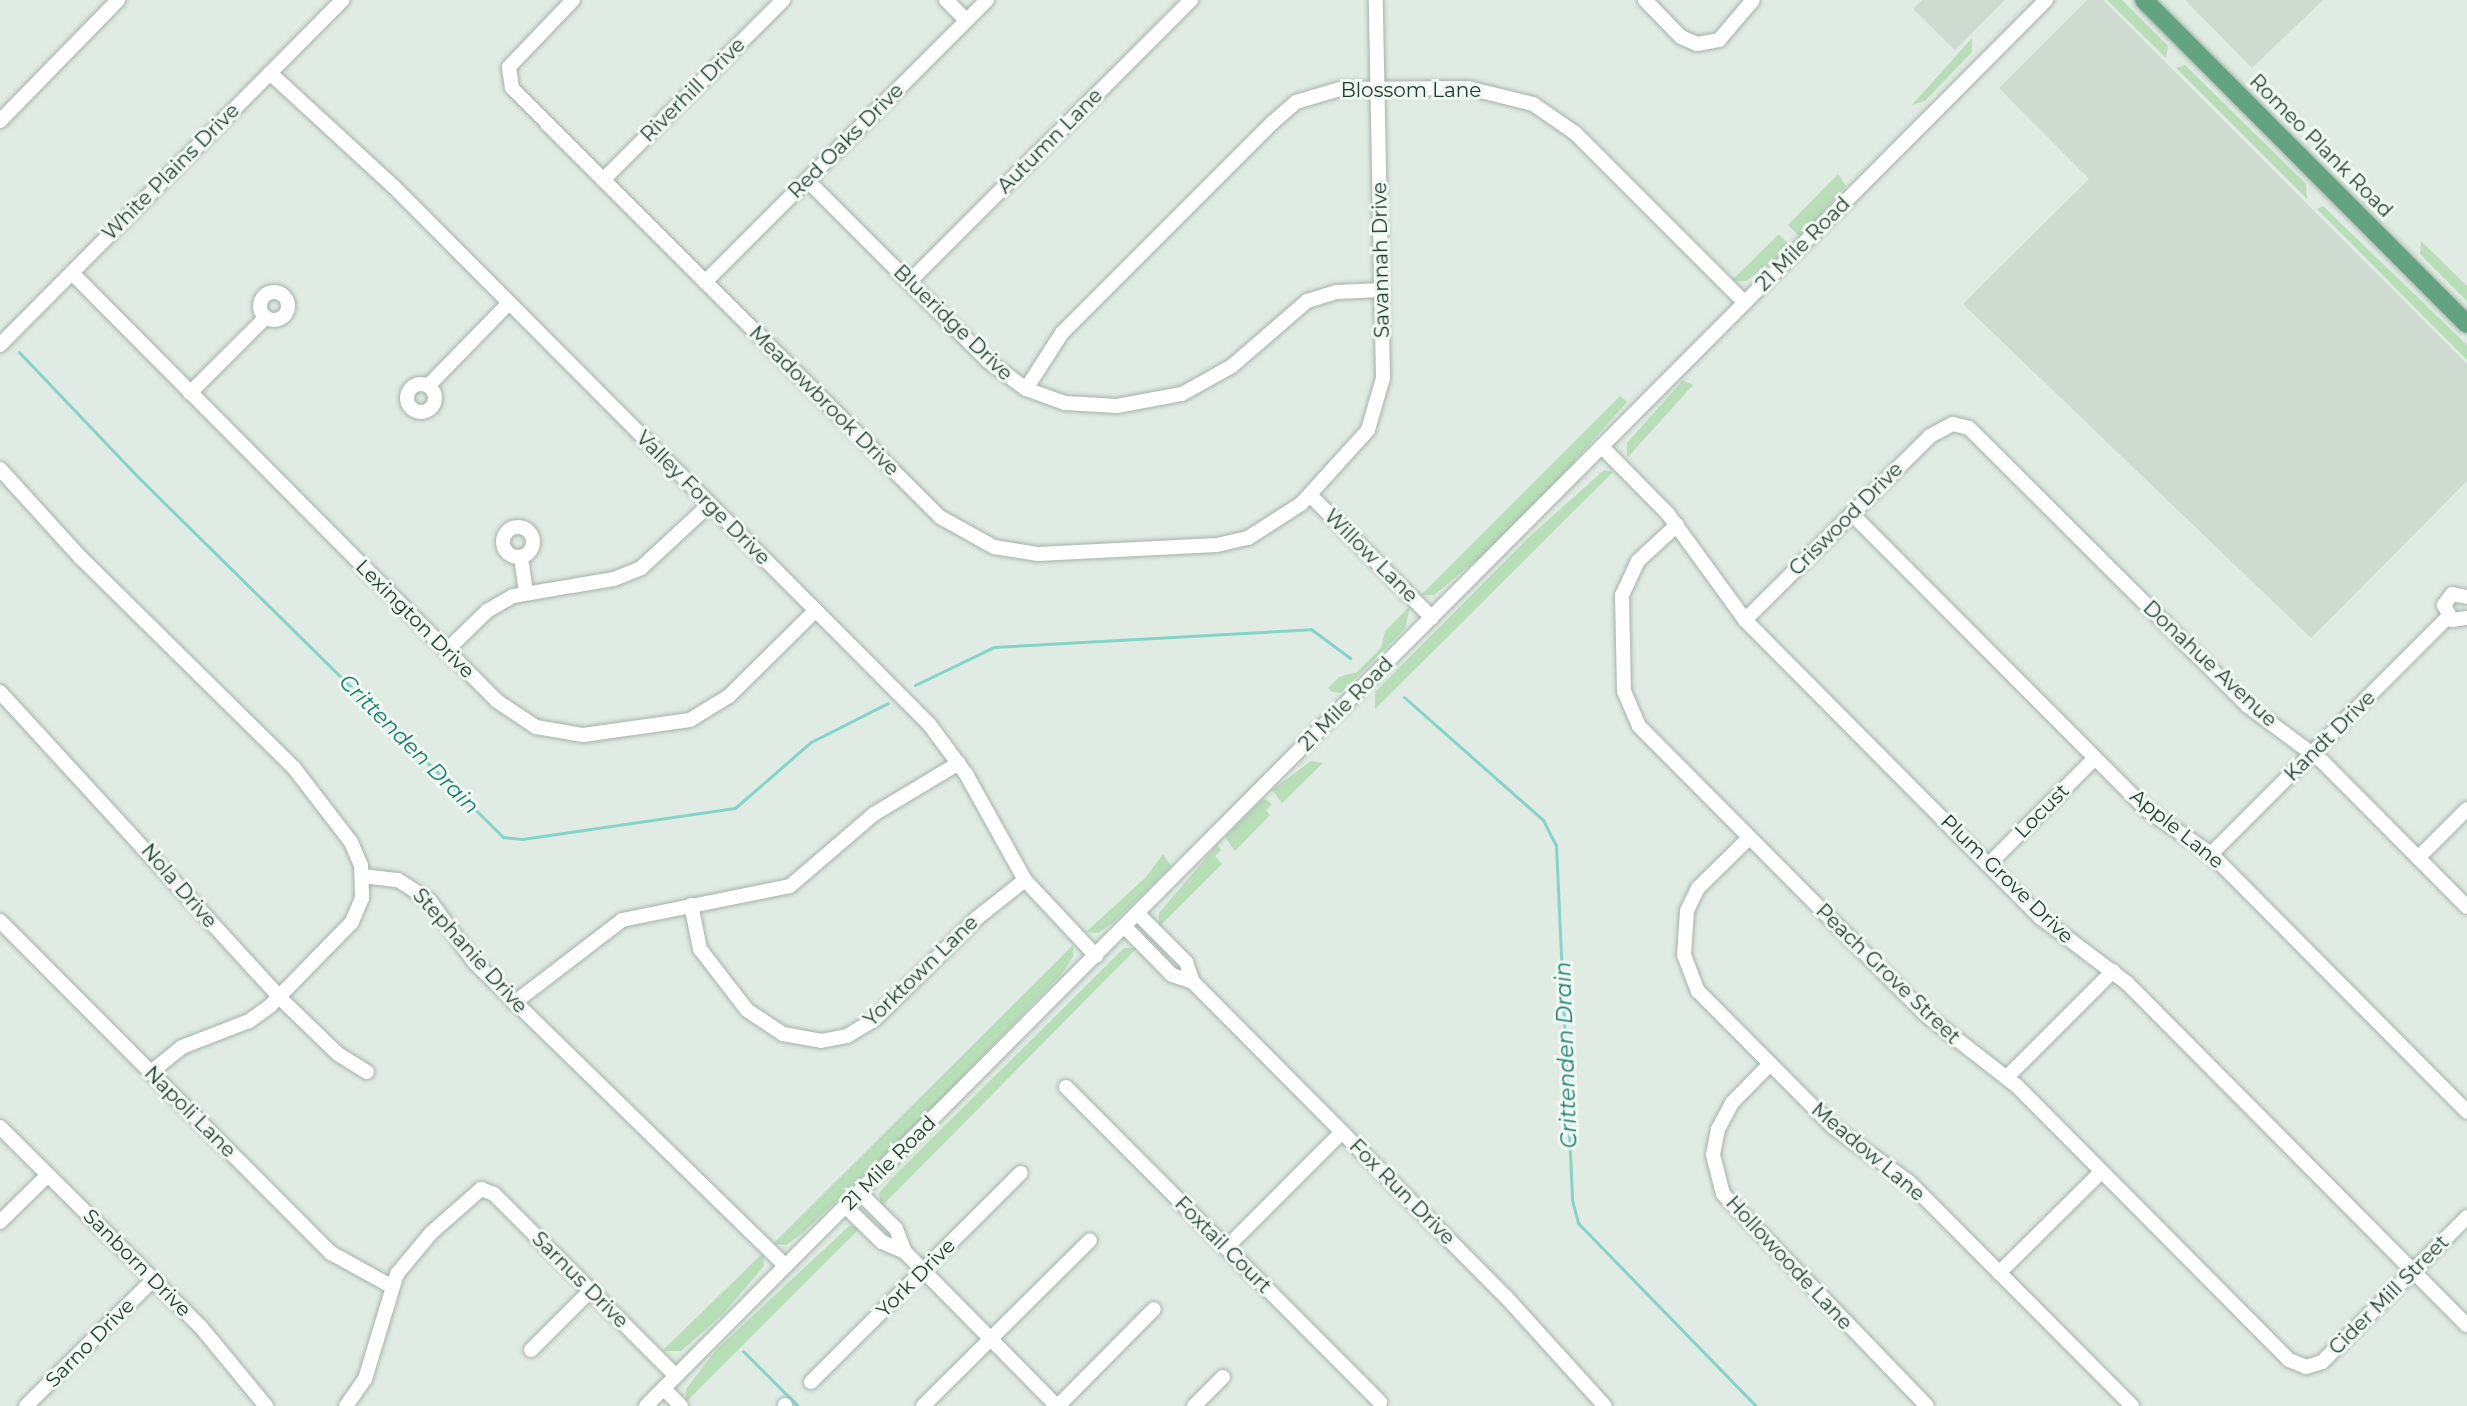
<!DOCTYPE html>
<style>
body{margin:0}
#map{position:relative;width:2467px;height:1406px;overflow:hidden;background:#e0ebe3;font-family:Montserrat,sans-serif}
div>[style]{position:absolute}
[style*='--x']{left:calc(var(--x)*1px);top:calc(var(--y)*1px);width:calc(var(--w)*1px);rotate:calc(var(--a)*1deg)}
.built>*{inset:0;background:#cedbd1}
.green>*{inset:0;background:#b8deb8}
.stream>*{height:3px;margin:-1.5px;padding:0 1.5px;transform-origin:1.5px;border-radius:1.5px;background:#85d3c9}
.roads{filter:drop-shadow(0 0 2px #a3b3a9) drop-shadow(0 0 2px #a3b3a9)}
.minor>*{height:14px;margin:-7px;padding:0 7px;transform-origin:7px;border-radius:7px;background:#fff}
.minor>.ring{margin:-7px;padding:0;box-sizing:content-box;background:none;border:14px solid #fff;border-radius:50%}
.major>*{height:18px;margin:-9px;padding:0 9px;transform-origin:9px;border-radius:9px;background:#63a380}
span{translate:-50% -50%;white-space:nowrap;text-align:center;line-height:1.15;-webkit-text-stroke:6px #f0f8f2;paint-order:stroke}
.street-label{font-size:20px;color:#203c2d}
.water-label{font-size:22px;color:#187a6f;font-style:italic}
</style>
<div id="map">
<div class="built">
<i style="clip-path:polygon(1922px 0,2005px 0,1955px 50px,1913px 9px)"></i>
<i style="clip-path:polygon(2087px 0,2103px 0,2467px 364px,2467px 481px,2311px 638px,1963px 304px,2089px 179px,1999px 88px)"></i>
<i style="clip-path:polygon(2185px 0,2323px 0,2252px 68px)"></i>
</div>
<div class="green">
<i style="clip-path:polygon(2107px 0,2122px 0,2168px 46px,2166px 58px)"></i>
<i style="clip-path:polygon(1972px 38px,1972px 52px,1925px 101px,1912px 105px)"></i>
<i style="clip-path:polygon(2185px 65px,2306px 184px,2307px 199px,2176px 68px)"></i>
<i style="clip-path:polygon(1838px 174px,1846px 186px,1802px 236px,1797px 234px,1788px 225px)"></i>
<i style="clip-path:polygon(2323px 206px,2467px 345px,2467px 360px,2317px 209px)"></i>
<i style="clip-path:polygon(1779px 234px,1791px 247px,1787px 252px,1746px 281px,1731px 281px)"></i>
<i style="clip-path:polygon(2421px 241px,2467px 286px,2467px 301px,2420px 254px)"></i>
<i style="clip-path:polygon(1683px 380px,1693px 385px,1627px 458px,1627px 443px)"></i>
<i style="clip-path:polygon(1620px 396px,1627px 402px,1562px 475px,1479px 558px,1434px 595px,1421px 595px)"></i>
<i style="clip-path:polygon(1604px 470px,1613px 472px,1375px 709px,1375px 692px,1528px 538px)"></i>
<i style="clip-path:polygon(1410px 606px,1405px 629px,1341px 693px,1332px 692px,1328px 688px,1339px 677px,1357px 672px,1381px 648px,1385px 631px)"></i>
<i style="clip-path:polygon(1311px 761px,1323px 763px,1282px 803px,1272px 790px)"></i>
<i style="clip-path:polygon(1264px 798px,1272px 804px,1266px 810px,1270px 815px,1235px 851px,1225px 837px)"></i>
<i style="clip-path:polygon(1217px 845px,1221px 850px,1215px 856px,1222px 864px,1159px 927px,1159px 913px)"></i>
<i style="clip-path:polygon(1163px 854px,1171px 866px,1113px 923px,1098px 933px,1086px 932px,1145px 878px)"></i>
<i style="clip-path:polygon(1073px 945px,1073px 957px,1061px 975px,917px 1123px,803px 1233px,786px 1245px,773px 1244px)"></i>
<i style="clip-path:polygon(1124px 948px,1137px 948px,881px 1207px,879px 1193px,892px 1178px)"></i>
<i style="clip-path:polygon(849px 1226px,860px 1228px,685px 1403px,686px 1389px,716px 1350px)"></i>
<i style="clip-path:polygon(763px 1253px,764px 1266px,722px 1315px,681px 1351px,662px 1351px)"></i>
</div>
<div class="stream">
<i style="--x:19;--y:352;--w:173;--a:46.4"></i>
<i style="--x:138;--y:477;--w:513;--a:44.6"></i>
<i style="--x:503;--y:837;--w:19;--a:6"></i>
<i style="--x:522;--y:839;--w:215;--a:-8.3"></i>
<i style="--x:735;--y:808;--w:101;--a:-41"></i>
<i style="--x:811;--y:742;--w:86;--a:-26.9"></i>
<i style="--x:915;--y:685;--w:88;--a:-25.7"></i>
<i style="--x:994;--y:647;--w:318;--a:-3.2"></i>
<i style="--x:1311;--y:629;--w:49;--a:36.6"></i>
<i style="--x:1404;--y:697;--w:186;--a:41.5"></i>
<i style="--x:1543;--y:820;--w:28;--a:63"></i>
<i style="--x:1556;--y:845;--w:355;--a:87.4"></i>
<i style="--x:1572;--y:1200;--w:24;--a:75"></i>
<i style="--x:1578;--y:1223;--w:255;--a:45.8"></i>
<i style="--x:743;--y:1351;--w:78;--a:45"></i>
</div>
<div class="roads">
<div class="minor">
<i style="--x:573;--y:0;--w:93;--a:133.7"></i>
<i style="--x:509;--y:67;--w:21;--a:82"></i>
<i style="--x:512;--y:88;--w:606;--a:45.07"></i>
<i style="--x:940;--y:517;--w:62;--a:29.1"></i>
<i style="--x:994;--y:547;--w:45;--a:9"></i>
<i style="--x:1038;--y:554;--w:179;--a:-2.9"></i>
<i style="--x:1217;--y:545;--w:32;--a:-13"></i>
<i style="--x:1248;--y:538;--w:63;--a:-32.7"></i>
<i style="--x:1301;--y:504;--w:100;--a:-47.8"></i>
<i style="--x:1368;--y:430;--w:54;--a:-73.9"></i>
<i style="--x:1383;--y:378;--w:378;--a:-91.1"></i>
<i style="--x:946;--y:0;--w:28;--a:45"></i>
<i style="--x:1645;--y:0;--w:52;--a:45.8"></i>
<i style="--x:1681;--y:37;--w:17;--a:24"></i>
<i style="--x:1697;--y:44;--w:22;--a:-10"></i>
<i style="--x:1719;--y:40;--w:52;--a:-49.6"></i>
<i style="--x:270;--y:73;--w:167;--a:42.6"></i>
<i style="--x:393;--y:186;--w:759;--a:45.11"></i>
<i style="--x:929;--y:724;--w:62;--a:53.5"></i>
<i style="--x:966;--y:774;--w:121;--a:60.9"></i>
<i style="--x:1025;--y:880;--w:104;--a:46.9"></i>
<i style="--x:0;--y:121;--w:169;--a:-45.7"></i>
<i style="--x:603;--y:180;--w:255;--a:-45"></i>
<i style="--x:807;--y:180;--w:256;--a:45"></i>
<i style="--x:988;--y:361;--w:47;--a:36.4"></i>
<i style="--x:1026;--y:389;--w:41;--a:19.7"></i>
<i style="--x:1065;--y:403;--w:52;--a:3.3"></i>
<i style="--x:1117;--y:406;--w:66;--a:-10.5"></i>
<i style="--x:1182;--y:394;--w:57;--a:-29.2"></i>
<i style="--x:1232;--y:366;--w:99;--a:-40.9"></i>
<i style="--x:1307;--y:301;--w:30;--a:-17"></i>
<i style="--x:1336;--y:292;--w:46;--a:-2.5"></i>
<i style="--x:72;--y:273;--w:603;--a:45.2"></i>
<i style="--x:497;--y:701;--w:47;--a:33.7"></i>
<i style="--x:536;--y:727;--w:48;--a:9.7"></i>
<i style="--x:583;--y:735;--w:108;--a:-8"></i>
<i style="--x:690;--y:720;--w:46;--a:-31.6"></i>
<i style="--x:729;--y:696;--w:122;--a:-44.7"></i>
<i style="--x:705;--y:282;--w:399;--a:-45"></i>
<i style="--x:909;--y:282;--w:399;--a:-45"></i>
<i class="ring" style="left:260px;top:292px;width:14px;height:14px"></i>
<i style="--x:0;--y:345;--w:486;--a:-45.2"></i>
<i class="ring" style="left:407px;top:384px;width:14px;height:14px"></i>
<i style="--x:429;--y:385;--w:115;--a:-45.7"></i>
<i style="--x:1026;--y:389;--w:67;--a:-57.3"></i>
<i style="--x:1062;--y:333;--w:297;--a:-45"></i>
<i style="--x:1272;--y:123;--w:32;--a:-41"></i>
<i style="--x:1296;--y:102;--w:46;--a:-16.5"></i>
<i style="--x:1340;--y:89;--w:128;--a:-0.4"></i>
<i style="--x:1468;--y:88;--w:67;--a:13.8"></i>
<i style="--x:1533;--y:104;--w:51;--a:34.6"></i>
<i style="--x:1575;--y:133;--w:240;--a:45"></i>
<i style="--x:190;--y:393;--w:107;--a:-45"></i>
<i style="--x:1602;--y:447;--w:94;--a:45.4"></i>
<i style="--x:1668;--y:514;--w:131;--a:54"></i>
<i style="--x:1745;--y:620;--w:420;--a:45.2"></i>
<i style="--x:2041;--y:918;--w:108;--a:37.1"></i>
<i style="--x:2127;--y:983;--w:482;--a:45.2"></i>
<i style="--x:0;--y:469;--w:120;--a:47.7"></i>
<i style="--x:81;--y:558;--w:299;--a:44.6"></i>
<i style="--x:294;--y:768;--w:93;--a:52.4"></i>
<i style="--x:351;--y:842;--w:25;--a:67"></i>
<i style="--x:361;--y:865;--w:33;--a:88"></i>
<i style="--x:362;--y:898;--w:26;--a:113"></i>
<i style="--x:352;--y:922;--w:117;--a:134.3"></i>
<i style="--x:270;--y:1006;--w:26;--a:144"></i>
<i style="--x:249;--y:1021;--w:72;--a:158.8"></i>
<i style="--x:182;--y:1047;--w:40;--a:141"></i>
<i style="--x:1310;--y:495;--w:173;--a:45.2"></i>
<i style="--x:1852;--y:514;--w:419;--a:45.1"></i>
<i style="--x:2148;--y:811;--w:76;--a:34.3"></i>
<i style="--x:2211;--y:854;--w:363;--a:45.2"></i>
<i style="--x:1677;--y:525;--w:53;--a:137.3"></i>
<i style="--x:1638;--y:561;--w:38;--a:115"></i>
<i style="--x:1622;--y:595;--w:96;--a:88.8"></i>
<i style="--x:1624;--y:691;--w:38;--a:67"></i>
<i style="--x:1639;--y:726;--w:407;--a:45.2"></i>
<i style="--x:1926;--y:1015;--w:115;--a:38"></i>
<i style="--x:2017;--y:1086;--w:386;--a:45.2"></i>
<i style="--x:2289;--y:1360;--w:18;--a:22"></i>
<i style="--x:2306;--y:1367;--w:17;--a:-17"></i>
<i style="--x:2322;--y:1362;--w:205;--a:-45"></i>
<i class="ring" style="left:503px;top:527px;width:16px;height:16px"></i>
<i style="--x:521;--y:557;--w:36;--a:82"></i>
<i style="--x:2467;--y:597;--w:15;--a:-169"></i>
<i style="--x:2452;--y:594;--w:14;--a:126"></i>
<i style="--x:2444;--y:605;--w:17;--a:62"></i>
<i style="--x:2452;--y:620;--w:15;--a:-8"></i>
<i style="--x:1745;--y:620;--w:261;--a:-44.8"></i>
<i style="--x:1930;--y:436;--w:26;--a:-28"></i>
<i style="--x:1953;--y:424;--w:16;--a:14"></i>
<i style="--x:1969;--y:428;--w:394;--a:44.9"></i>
<i style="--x:2248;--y:706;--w:94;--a:36.7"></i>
<i style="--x:2323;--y:762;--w:204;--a:45.2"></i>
<i style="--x:447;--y:650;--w:56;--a:-44.3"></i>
<i style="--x:487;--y:611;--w:30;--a:-30"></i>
<i style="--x:513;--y:596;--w:102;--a:-9.6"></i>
<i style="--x:614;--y:579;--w:29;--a:-22"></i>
<i style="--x:641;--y:568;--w:94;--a:-42.8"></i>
<i style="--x:0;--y:692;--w:413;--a:47.5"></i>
<i style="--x:279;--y:997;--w:82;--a:44"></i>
<i style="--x:338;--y:1054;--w:34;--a:32"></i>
<i style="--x:1749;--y:838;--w:71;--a:135.6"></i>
<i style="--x:1698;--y:888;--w:25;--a:116"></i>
<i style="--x:1687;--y:911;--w:44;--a:93.9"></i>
<i style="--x:1684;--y:955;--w:39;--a:69"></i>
<i style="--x:1698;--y:991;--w:192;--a:45.2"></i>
<i style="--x:1833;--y:1127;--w:94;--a:35.9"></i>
<i style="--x:1909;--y:1182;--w:316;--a:45.1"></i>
<i style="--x:2211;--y:854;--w:335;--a:-45"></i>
<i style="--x:2418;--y:858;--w:69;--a:-45"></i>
<i style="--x:1988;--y:865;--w:151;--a:-45"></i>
<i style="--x:363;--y:876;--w:35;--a:7"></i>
<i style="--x:398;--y:880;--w:38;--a:33"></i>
<i style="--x:430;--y:901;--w:77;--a:54"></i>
<i style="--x:475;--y:963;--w:434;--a:44.3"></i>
<i style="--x:691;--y:905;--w:45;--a:78.4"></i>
<i style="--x:700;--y:949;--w:77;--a:52.4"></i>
<i style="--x:747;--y:1010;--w:43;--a:33.7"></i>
<i style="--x:783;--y:1034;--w:39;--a:10"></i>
<i style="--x:821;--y:1041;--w:26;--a:-11"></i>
<i style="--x:847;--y:1036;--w:31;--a:-31"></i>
<i style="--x:874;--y:1020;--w:145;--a:-44.7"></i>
<i style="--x:977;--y:918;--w:61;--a:-38.4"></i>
<i style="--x:1138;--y:914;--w:68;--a:45"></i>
<i style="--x:1186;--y:962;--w:21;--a:71"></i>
<i style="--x:1193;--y:982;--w:444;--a:45.2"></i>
<i style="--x:1506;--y:1297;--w:147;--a:47.8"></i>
<i style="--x:0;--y:921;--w:469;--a:45.1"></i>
<i style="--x:331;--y:1253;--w:68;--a:28.8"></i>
<i style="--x:1125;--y:927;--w:67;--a:45.6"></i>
<i style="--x:1172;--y:975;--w:22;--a:18"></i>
<i style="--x:514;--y:1003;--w:136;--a:-37.5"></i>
<i style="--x:622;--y:920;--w:171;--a:-11.4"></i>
<i style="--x:790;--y:886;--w:111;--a:-40.6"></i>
<i style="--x:874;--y:814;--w:99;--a:-31"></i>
<i style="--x:1770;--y:1064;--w:54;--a:134.3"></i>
<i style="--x:1732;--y:1103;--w:30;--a:118"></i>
<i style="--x:1718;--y:1129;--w:26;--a:101"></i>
<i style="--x:1713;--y:1155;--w:40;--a:75.6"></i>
<i style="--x:1723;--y:1194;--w:294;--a:46.1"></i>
<i style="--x:2007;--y:1077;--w:150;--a:-45"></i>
<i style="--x:1066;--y:1087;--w:445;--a:45.1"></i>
<i style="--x:0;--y:1127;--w:282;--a:44.9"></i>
<i style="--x:200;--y:1326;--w:104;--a:50.5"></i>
<i style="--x:860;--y:1193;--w:51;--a:45"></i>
<i style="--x:896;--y:1229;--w:25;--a:69"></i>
<i style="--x:905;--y:1252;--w:216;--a:45.4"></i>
<i style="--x:846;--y:1207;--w:50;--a:44.2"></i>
<i style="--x:882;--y:1242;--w:25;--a:23"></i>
<i style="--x:0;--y:1222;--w:67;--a:-44.4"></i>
<i style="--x:1226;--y:1248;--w:164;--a:-45"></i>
<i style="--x:1999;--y:1273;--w:144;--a:-44.7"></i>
<i style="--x:531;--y:1350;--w:85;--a:-45"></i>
<i style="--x:811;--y:1382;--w:296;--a:-44.9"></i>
<i style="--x:664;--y:1389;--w:24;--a:45"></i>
<i style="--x:26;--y:1406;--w:179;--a:-44.8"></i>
<i style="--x:346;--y:1406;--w:33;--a:-55"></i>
<i style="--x:365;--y:1379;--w:110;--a:-73.1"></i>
<i style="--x:397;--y:1274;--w:53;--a:-50.3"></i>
<i style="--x:431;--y:1233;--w:67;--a:-41.3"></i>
<i style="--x:481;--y:1189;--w:14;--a:21"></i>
<i style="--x:494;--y:1194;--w:257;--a:45"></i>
<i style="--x:646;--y:1406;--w:1984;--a:-45.12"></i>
<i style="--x:785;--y:1406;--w:1;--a:-90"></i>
<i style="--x:923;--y:1406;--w:235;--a:-44.8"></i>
<i style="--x:1058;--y:1406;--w:136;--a:-45.3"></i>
<i style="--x:1194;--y:1406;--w:41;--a:-45"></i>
</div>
<div class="major">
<i style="--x:2144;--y:0;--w:457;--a:45.1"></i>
</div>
</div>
<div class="street-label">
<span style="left:693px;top:90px;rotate:-45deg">Riverhill Drive</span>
<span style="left:1411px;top:90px">Blossom Lane</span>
<span style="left:846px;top:141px;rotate:-45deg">Red Oaks Drive</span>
<span style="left:1050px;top:141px;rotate:-45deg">Autumn Lane</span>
<span style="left:2321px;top:146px;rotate:45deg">Romeo Plank Road</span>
<span style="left:171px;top:172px;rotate:-45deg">White Plains Drive</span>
<span style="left:1803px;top:244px;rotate:-45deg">21 Mile Road</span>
<span style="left:1381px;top:260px;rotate:-91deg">Savannah Drive</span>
<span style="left:953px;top:323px;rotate:44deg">Blueridge Drive</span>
<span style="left:824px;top:401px;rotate:45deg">Meadowbrook Drive</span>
<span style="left:703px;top:498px;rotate:45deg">Valley Forge Drive</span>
<span style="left:1846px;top:519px;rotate:-45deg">Criswood Drive</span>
<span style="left:1371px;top:556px;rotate:45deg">Willow Lane</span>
<span style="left:415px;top:619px;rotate:45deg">Lexington Drive</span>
<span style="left:2210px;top:664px;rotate:43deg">Donahue Avenue</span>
<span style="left:1346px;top:704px;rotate:-45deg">21 Mile Road</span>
<span style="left:2330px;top:736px;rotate:-45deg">Kandt Drive</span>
<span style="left:2042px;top:811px;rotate:-45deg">Locust</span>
<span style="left:2177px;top:829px;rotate:39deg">Apple Lane</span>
<span style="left:2007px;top:879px;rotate:44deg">Plum Grove Drive</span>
<span style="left:179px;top:886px;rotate:49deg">Nola Drive</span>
<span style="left:470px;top:951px;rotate:48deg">Stephanie Drive</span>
<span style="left:921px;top:971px;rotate:-44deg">Yorktown Lane</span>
<span style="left:1888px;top:974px;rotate:44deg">Peach Grove Street</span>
<span style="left:190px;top:1112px;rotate:45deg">Napoli Lane</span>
<span style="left:1868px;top:1152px;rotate:40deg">Meadow Lane</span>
<span style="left:889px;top:1163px;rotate:-45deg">21 Mile Road</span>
<span style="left:1402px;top:1192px;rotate:45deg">Fox Run Drive</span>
<span style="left:1223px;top:1245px;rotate:45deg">Foxtail Court</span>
<span style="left:137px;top:1263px;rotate:45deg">Sanborn Drive</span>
<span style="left:1789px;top:1263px;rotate:47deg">Hollowoode Lane</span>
<span style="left:916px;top:1278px;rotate:-45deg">York Drive</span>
<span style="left:580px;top:1280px;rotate:45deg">Sarnus Drive</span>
<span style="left:2389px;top:1295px;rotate:-45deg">Cider Mill Street</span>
<span style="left:90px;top:1343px;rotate:-45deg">Sarno Drive</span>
</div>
<div class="water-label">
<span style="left:409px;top:744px;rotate:45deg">Crittenden Drain</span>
<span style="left:1566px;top:1055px;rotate:-92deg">Crittenden Drain</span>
</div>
</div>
